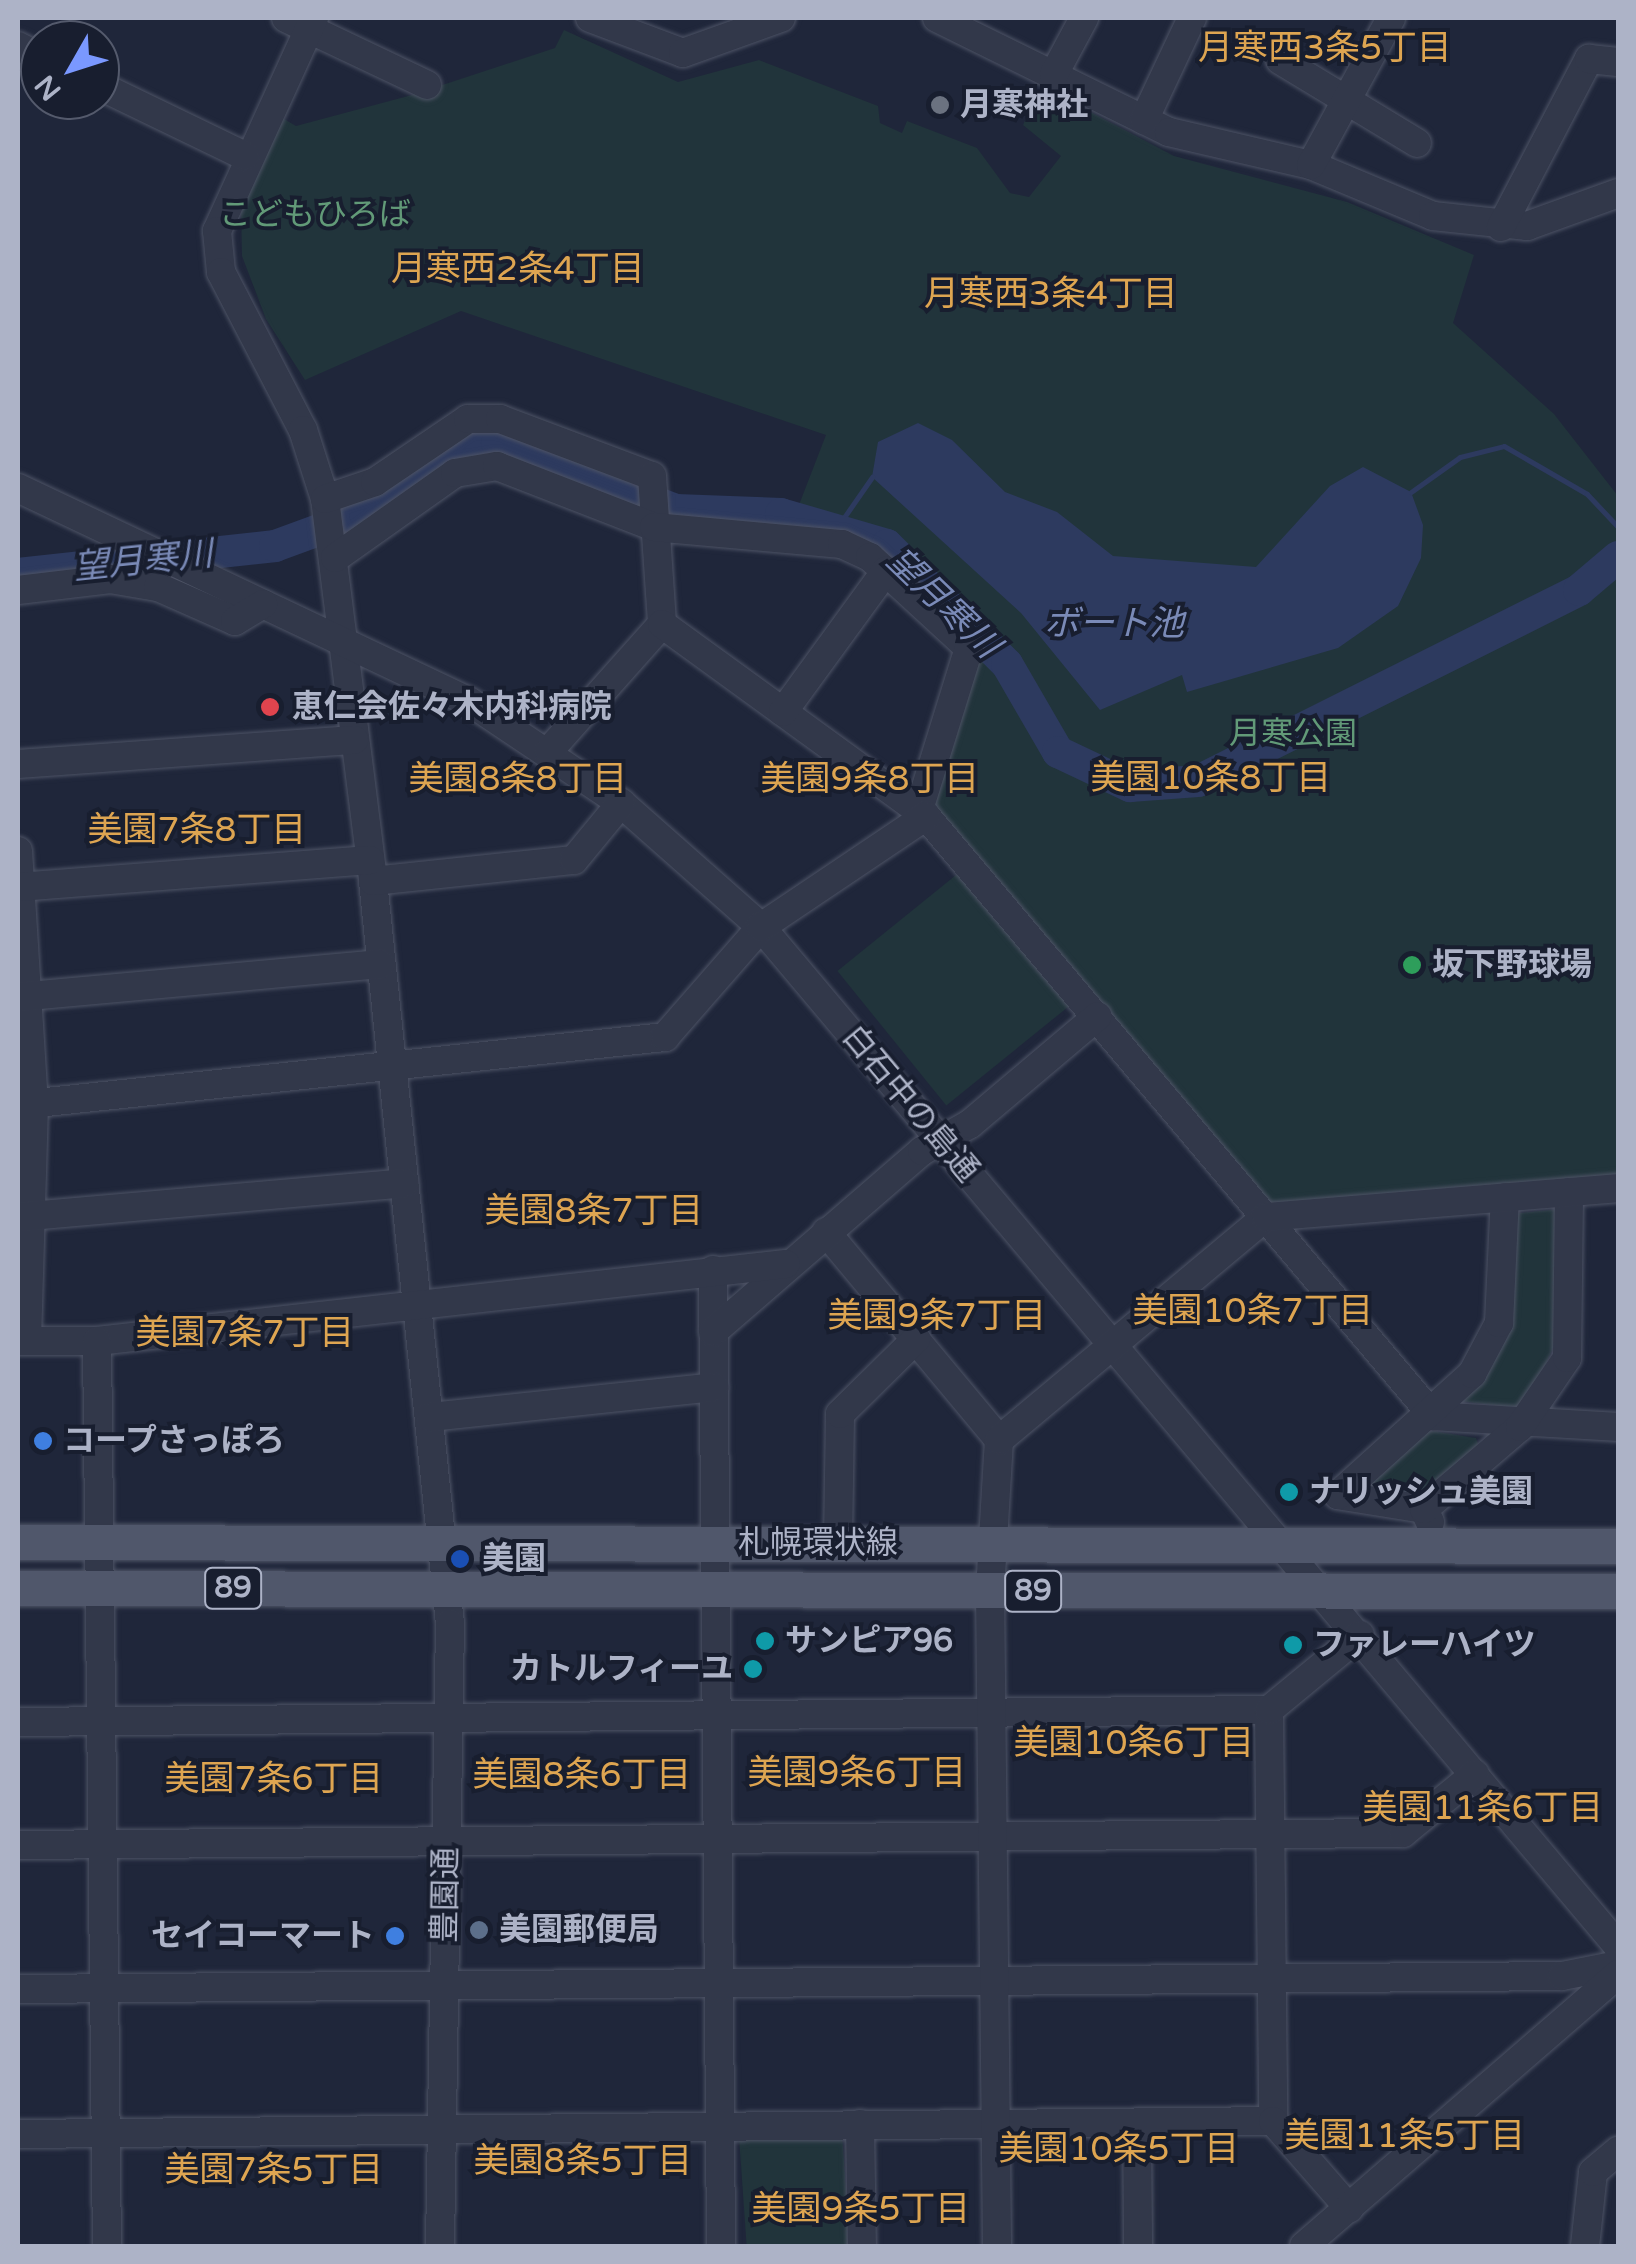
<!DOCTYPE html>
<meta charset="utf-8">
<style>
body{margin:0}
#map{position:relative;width:1636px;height:2264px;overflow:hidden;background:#1f263a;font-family:"Varela Round","Noto Sans JP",sans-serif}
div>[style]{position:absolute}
.green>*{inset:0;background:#21343b;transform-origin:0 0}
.water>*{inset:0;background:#2d3a5f}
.stream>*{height:5px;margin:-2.5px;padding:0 2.5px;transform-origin:2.5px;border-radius:2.5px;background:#2d3a5f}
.river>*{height:32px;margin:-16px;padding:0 16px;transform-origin:16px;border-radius:16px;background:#2d3a5f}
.roads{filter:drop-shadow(0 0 2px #4d5365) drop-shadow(0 0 2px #4d5365)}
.minor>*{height:28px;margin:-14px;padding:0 14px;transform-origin:14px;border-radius:14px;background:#32384a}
.major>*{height:35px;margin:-17.5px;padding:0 17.5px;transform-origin:17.5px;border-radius:17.5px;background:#50576b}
.dots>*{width:28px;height:28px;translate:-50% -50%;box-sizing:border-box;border:5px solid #181e2f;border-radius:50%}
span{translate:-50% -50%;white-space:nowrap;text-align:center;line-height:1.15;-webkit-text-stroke:8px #181e2f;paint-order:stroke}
.shield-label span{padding:2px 8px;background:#181e2f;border:2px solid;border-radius:8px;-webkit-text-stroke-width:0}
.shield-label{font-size:30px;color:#adb3c7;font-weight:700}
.poi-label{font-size:32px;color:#adb3c7;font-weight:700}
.left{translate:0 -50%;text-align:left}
.right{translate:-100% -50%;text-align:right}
.park-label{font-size:32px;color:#629a78}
.street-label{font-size:32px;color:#adb3c7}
.neighbourhood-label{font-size:35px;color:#dea551}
.water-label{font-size:35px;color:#7a8ab7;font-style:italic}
.frame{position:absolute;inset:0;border:20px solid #adb3c7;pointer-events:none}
.north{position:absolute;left:20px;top:20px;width:100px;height:100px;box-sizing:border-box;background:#181e2f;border:2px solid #545a6c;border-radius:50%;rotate:231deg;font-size:28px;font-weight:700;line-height:40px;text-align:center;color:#adb3c7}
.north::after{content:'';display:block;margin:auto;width:35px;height:45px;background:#7a98ff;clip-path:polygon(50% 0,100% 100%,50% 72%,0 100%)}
</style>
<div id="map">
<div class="green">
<div style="clip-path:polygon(564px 30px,678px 82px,759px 60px,878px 106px,880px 123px,902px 133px,907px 121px,977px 148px,1010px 193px,1029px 197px,1061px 156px,1023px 125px,1034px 99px,1062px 97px,1174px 156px,1347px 202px,1474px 255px,1453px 323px,1554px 414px,1618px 496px,1618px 1178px,1268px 1206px,945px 831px,932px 801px,977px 654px,890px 564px,790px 528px,826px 435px,461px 311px,305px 380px,266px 319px,242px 256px,241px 206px,277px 115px,296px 126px,412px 95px,555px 48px)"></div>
<div style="left:961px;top:871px;width:173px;height:159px;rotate:51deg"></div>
<div style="clip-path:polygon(1560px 1209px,1557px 1339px,1539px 1379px,1517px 1408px,1460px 1401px,1493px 1358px,1510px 1214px)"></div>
<div style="clip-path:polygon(1426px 1430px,1476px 1438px,1480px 1451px,1428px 1493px,1368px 1486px)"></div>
<div style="left:842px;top:2133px;width:113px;height:103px;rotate:86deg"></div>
</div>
<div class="water">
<div style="clip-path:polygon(918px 423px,952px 440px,1005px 492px,1057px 512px,1113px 556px,1256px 567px,1330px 486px,1363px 467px,1411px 492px,1423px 525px,1421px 558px,1398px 606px,1338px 648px,1187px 692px,1182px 675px,1100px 710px,1021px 613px,872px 477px,878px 442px)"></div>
</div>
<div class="stream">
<div style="left:1411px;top:492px;width:60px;rotate:-35.5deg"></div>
<div style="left:1460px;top:457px;width:45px;rotate:-14deg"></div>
<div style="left:1504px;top:446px;width:96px;rotate:30deg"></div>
<div style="left:1587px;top:494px;width:45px;rotate:46.8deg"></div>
<div style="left:838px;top:526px;width:60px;rotate:-55.2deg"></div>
</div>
<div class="river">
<div style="left:18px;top:574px;width:259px;rotate:-6.2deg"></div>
<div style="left:275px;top:546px;width:96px;rotate:-20.1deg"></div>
<div style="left:365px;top:513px;width:98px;rotate:-37.1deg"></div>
<div style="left:443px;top:454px;width:55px;rotate:-11.5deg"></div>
<div style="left:497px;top:443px;width:191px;rotate:20.5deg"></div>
<div style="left:676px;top:510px;width:105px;rotate:2.2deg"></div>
<div style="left:781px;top:514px;width:110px;rotate:16.3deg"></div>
<div style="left:887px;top:545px;width:169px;rotate:44.8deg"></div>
<div style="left:1007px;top:664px;width:102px;rotate:59.9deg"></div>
<div style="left:1058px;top:752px;width:80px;rotate:25.3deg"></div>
<div style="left:1130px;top:786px;width:68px;rotate:-4.2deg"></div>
<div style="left:1198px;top:781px;width:426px;rotate:-26.6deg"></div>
<div style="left:1579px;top:590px;width:51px;rotate:-40.2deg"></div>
</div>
<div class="roads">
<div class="minor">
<div style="left:286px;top:18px;width:156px;rotate:25.4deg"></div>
<div style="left:314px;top:18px;width:234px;rotate:114.5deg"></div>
<div style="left:217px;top:231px;width:41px;rotate:84.4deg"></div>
<div style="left:221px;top:272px;width:178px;rotate:62.6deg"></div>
<div style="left:303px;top:430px;width:72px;rotate:72.3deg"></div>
<div style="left:325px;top:499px;width:385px;rotate:82.8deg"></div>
<div style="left:373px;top:881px;width:746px;rotate:84.08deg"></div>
<div style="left:450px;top:1623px;width:623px;rotate:90.92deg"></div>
<div style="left:590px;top:18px;width:99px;rotate:20.6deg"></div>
<div style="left:683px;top:53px;width:104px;rotate:-19.7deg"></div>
<div style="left:937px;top:18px;width:258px;rotate:26.2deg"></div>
<div style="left:1169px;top:132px;width:146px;rotate:13.1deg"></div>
<div style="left:1311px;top:165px;width:132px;rotate:22.7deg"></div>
<div style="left:1433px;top:216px;width:95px;rotate:6.1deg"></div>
<div style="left:1527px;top:226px;width:97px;rotate:-19.9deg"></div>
<div style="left:18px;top:46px;width:25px;rotate:27deg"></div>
<div style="left:1280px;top:60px;width:160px;rotate:31.2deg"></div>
<div style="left:1054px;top:74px;width:64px;rotate:-61.8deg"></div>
<div style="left:100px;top:86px;width:161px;rotate:25.8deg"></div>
<div style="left:1144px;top:120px;width:113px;rotate:-64.8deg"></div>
<div style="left:1311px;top:165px;width:167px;rotate:-61.4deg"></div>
<div style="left:1501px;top:227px;width:190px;rotate:-62.4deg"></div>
<div style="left:1589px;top:59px;width:29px;rotate:6deg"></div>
<div style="left:18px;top:488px;width:500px;rotate:25.34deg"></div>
<div style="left:470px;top:702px;width:182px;rotate:33.8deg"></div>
<div style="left:621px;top:803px;width:187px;rotate:41.5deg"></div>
<div style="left:761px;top:927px;width:1331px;rotate:49.94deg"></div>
<div style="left:325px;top:499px;width:53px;rotate:-18.8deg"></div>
<div style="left:375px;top:482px;width:112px;rotate:-34.1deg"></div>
<div style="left:468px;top:419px;width:32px"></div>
<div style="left:500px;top:419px;width:162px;rotate:20.6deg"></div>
<div style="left:652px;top:476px;width:148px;rotate:86.1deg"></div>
<div style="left:662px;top:624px;width:170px;rotate:131.7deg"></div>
<div style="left:335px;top:558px;width:147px;rotate:-35.3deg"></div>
<div style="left:455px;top:473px;width:43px;rotate:-9.5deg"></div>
<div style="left:497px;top:466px;width:168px;rotate:21.2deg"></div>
<div style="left:654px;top:527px;width:189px;rotate:5.2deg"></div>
<div style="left:842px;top:544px;width:31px;rotate:25deg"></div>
<div style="left:870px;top:557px;width:134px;rotate:42.6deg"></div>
<div style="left:969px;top:648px;width:170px;rotate:107.2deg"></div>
<div style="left:18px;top:590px;width:93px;rotate:-6.8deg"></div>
<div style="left:110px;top:579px;width:49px;rotate:9.5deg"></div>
<div style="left:158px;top:587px;width:84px;rotate:23.8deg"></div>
<div style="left:235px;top:621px;width:33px;rotate:-31deg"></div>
<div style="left:662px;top:624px;width:326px;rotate:36deg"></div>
<div style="left:926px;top:816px;width:786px;rotate:49.8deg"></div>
<div style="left:1433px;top:1416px;width:185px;rotate:3.4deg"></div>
<div style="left:783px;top:712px;width:175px;rotate:-53.9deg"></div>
<div style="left:18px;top:764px;width:337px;rotate:-4.1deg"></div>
<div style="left:18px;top:851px;width:254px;rotate:86.4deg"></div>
<div style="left:34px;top:1104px;width:236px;rotate:91.7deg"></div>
<div style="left:373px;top:881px;width:202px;rotate:-6deg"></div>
<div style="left:574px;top:860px;width:74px;rotate:-50.5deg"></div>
<div style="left:18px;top:887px;width:353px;rotate:-4.4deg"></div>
<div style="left:18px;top:997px;width:364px;rotate:-5.2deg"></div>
<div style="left:18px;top:1105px;width:651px;rotate:-6deg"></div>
<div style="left:665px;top:1037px;width:146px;rotate:-48.9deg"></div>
<div style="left:761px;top:927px;width:199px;rotate:-33.9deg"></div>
<div style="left:18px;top:1217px;width:388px;rotate:-5deg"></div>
<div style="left:826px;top:1232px;width:271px;rotate:50.2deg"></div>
<div style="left:713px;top:1270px;width:976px;rotate:89.53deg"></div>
<div style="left:713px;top:1332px;width:276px;rotate:-40.9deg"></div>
<div style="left:922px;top:1151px;width:55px;rotate:-29.4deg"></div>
<div style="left:970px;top:1124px;width:167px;rotate:-40.2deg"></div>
<div style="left:18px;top:1341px;width:79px"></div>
<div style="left:97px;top:1341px;width:693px;rotate:-6.38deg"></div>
<div style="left:97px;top:1341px;width:905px;rotate:89.37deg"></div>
<div style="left:430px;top:1417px;width:286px;rotate:-6deg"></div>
<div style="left:1424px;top:1509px;width:87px;rotate:-170.8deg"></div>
<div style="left:1338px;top:1495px;width:181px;rotate:-42.1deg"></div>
<div style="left:1472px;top:1374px;width:58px;rotate:-62.1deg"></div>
<div style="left:1499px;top:1323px;width:126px;rotate:-87.3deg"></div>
<div style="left:1430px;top:1522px;width:14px;rotate:-115deg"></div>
<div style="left:1424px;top:1509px;width:126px;rotate:-40.5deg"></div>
<div style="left:1520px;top:1427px;width:83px;rotate:-55.7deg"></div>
<div style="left:1567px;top:1358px;width:166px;rotate:-89.3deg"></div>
<div style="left:838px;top:1542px;width:128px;rotate:-89.1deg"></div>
<div style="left:840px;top:1414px;width:107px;rotate:-44.6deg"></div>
<div style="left:1269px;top:1710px;width:411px;rotate:89.4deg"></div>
<div style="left:18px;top:1722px;width:1251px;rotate:-0.55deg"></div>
<div style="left:1269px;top:1710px;width:118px;rotate:-39.5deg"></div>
<div style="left:18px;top:1845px;width:1385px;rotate:-0.5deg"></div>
<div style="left:1403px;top:1833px;width:93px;rotate:-39.3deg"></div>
<div style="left:18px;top:1989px;width:1544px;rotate:-0.48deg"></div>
<div style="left:1562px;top:1976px;width:57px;rotate:-11.1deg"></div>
<div style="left:860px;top:2124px;width:122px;rotate:89.1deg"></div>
<div style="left:1137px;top:2124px;width:122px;rotate:89.5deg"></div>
<div style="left:18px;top:2134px;width:1255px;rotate:-0.59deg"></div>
<div style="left:1273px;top:2121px;width:116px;rotate:48.9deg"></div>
<div style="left:997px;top:2246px;width:655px;rotate:-90.61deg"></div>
<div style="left:990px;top:1591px;width:151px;rotate:-86.6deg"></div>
<div style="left:999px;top:1440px;width:348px;rotate:-39.9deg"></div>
<div style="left:1266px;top:1217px;width:353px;rotate:-4.7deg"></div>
<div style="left:1304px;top:2246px;width:415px;rotate:-40.9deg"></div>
<div style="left:1585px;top:2246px;width:74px;rotate:-83.8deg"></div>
<div style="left:1593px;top:2172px;width:33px;rotate:-40deg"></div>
</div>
<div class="major">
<div style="left:18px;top:1542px;width:1600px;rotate:0.14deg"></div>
<div style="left:18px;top:1588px;width:1600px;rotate:0.11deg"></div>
</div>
</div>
<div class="dots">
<div style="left:940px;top:105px;background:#6b7280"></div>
<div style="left:270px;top:707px;background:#e0444e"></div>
<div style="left:1412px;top:965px;background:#2e9e5b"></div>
<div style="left:43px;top:1441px;background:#3f7fe0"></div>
<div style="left:1289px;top:1492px;background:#0f9aa8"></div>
<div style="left:460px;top:1559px;background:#1a4fb4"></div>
<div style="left:765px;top:1641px;background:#0f9aa8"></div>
<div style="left:1293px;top:1645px;background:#0f9aa8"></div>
<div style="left:753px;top:1669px;background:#0f9aa8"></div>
<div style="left:479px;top:1930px;background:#5c6f8a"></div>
<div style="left:395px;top:1936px;background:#3f7fe0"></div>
</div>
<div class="shield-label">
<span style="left:233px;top:1588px">89</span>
<span style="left:1033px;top:1591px">89</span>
</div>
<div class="poi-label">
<span class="left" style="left:960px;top:105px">月寒神社</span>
<span class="left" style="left:292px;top:707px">恵仁会佐々木内科病院</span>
<span class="left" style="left:1432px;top:965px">坂下野球場</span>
<span class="left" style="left:63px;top:1441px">コープさっぽろ</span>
<span class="left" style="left:1309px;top:1492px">ナリッシュ美園</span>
<span class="left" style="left:482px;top:1559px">美園</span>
<span class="left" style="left:785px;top:1641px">サンピア96</span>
<span class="left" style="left:1313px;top:1645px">ファレーハイツ</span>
<span class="right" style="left:733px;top:1669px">カトルフィーユ</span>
<span class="left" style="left:499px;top:1930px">美園郵便局</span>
<span class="right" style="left:375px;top:1936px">セイコーマート</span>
</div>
<div class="park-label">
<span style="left:315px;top:215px">こどもひろば</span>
<span style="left:1293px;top:734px">月寒公園</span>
</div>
<div class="street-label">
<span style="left:910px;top:1104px;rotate:50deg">白石中の島通</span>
<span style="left:818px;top:1543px">札幌環状線</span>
<span style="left:446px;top:1895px;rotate:-89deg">豊園通</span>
</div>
<div class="neighbourhood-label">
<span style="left:1325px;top:48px">月寒西3条5丁目</span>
<span style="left:518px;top:269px">月寒西2条4丁目</span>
<span style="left:1051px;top:294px">月寒西3条4丁目</span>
<span style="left:1211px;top:778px">美園10条8丁目</span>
<span style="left:518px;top:779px">美園8条8丁目</span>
<span style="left:870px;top:779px">美園9条8丁目</span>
<span style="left:197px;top:830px">美園7条8丁目</span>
<span style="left:594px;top:1211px">美園8条7丁目</span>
<span style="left:1253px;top:1311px">美園10条7丁目</span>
<span style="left:937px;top:1316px">美園9条7丁目</span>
<span style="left:245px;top:1333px">美園7条7丁目</span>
<span style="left:1134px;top:1743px">美園10条6丁目</span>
<span style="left:857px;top:1773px">美園9条6丁目</span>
<span style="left:582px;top:1775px">美園8条6丁目</span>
<span style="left:274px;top:1779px">美園7条6丁目</span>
<span style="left:1483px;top:1808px">美園11条6丁目</span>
<span style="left:1405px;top:2136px">美園11条5丁目</span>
<span style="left:1119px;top:2149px">美園10条5丁目</span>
<span style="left:583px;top:2161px">美園8条5丁目</span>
<span style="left:274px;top:2170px">美園7条5丁目</span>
<span style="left:861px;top:2209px">美園9条5丁目</span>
</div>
<div class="water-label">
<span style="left:143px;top:561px;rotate:-6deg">望月寒川</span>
<span style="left:943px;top:603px;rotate:44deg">望月寒川</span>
<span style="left:1114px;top:624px">ボート池</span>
</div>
<div class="frame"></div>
<div class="north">N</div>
</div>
